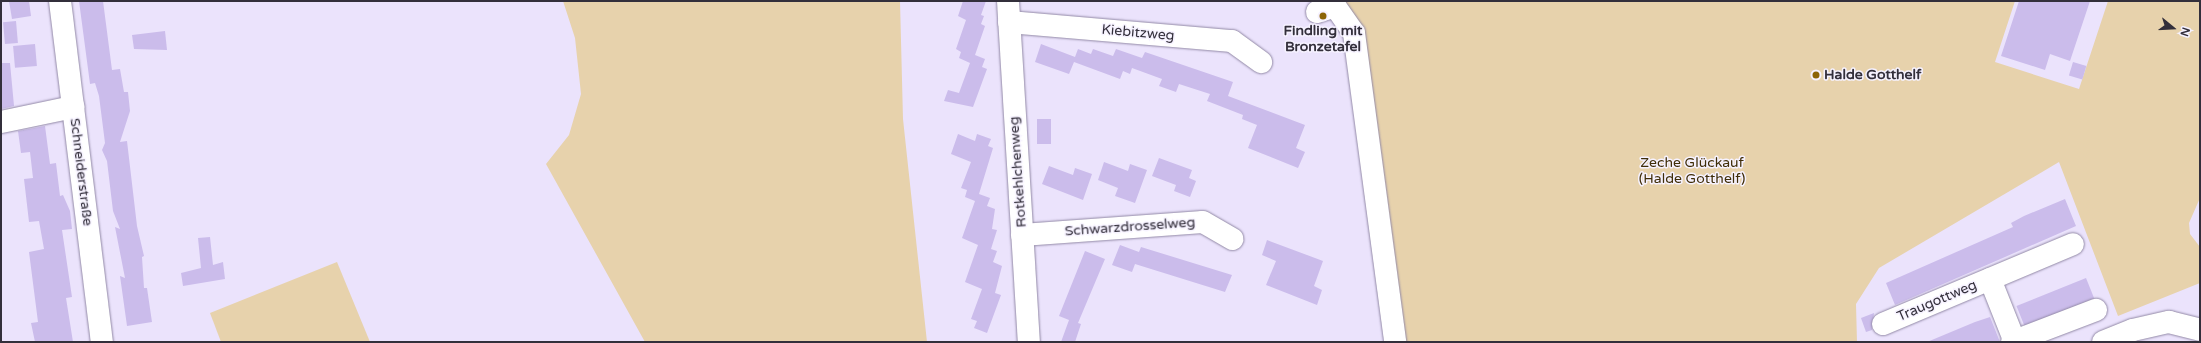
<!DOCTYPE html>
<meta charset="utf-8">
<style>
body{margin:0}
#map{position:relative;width:2201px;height:343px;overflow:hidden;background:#ebe3fc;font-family:"Varela Round",sans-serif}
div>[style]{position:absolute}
.green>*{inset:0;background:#e7d2ac}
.building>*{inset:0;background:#cbbceb;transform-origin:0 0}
.roads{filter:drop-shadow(0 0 1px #9289a6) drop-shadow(0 0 1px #9289a6)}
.minor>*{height:22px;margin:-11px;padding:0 11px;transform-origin:11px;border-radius:11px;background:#fff}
.dots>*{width:11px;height:11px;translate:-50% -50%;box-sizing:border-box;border:2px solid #f6f2ff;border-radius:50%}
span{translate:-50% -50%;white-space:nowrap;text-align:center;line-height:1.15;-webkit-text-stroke:3px #f6f2ff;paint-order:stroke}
.poi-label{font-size:14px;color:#332f3b;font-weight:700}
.left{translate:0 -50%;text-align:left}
.street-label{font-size:14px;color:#332f3b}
.park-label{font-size:14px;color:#3f2d07}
.frame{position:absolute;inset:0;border:2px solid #332f3b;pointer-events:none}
.north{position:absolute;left:2153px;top:8px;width:40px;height:40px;-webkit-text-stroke:3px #f6f2ff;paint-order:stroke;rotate:108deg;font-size:11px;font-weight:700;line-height:16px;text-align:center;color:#332f3b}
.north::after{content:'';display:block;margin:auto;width:14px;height:18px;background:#332f3b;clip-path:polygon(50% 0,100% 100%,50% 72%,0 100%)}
</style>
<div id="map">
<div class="green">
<div style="clip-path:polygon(563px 1px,900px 1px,903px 119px,927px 342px,645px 342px,546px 164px,569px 135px,581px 94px,575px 38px)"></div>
<div style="clip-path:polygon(1336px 1px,2015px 1px,1995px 62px,2079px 89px,2108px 1px,2200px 1px,2200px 198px,2189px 223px,2190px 234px,2200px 247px,2200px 283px,2118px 316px,2059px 162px,1879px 268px,1856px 304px,1857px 342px,1401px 342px,1372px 127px)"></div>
<div style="clip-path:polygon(337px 262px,370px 342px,221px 342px,210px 313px)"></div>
</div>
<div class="building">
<div style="clip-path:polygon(9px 1px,29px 1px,31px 16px,12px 19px)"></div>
<div style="clip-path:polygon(79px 1px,103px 1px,112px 70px,120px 69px,124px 92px,128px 92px,130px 111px,120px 142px,127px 141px,137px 226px,144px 256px,142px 257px,144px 288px,147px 288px,152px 322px,127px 326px,120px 276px,125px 278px,115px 227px,120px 229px,113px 211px,107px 161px,102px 150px,105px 143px,99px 96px,95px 83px,90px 84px)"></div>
<div style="clip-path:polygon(963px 1px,986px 1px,981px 15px,984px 16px,981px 24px,985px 26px,975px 55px,985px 59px,982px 67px,987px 69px,973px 107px,944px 101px,948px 90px,959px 93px,970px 63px,959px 58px,961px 52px,956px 49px,966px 20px,958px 16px)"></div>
<div style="clip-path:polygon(2019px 1px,2090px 1px,2070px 61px,2050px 54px,2045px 70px,2001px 56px)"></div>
<div style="left:16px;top:21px;width:22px;height:13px;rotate:85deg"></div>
<div style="clip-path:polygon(165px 31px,167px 50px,134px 49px,132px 35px)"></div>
<div style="left:35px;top:44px;width:22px;height:22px;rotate:85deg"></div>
<div style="clip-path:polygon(1041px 44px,1075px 57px,1078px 49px,1091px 54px,1093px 49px,1113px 56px,1116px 49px,1142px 58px,1145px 52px,1233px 82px,1228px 96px,1305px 125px,1296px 148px,1305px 152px,1298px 168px,1248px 148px,1257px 125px,1242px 119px,1243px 115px,1207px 101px,1210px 94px,1179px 84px,1176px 92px,1159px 86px,1162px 79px,1132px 68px,1130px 74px,1123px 71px,1120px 79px,1074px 62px,1069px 74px,1035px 62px)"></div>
<div style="left:2073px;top:62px;width:14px;height:14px;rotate:17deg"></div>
<div style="clip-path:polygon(1px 63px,10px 63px,14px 106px,1px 109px)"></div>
<div style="left:1037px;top:119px;width:14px;height:25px"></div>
<div style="clip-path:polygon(45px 126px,50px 164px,56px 163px,60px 196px,63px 195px,70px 211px,72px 229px,62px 230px,72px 297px,66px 298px,73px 342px,35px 342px,31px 323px,38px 322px,29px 252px,44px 249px,39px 221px,29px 222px,24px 179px,33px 178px,30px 152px,21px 153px,18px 131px)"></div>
<div style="clip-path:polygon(958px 134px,975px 141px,977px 134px,991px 139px,988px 146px,993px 148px,979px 194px,990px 198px,987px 206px,995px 209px,992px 229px,997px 230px,991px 249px,997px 251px,993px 262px,1002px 266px,995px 293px,1001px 295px,987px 333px,974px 328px,977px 321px,971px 319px,982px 289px,965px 282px,978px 245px,962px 238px,975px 201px,965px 197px,967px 190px,961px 188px,971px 162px,951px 154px)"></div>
<div style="clip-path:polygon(1159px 158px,1192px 170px,1189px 178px,1196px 181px,1190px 197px,1174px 191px,1176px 185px,1152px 176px)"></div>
<div style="clip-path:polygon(1104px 162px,1128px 171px,1130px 164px,1147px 170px,1135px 203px,1115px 196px,1118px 188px,1098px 180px)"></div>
<div style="clip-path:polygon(1049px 166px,1073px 175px,1075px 168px,1092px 174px,1083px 200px,1042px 184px)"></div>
<div style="clip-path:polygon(2065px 199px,2076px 226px,1895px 305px,1886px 283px,2013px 227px,2011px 223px,2024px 216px)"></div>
<div style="clip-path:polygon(210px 237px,213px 265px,223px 262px,225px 279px,183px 286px,181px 273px,201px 268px,198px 238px)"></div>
<div style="clip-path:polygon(1267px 240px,1323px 261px,1314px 286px,1322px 290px,1317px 305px,1266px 285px,1276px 261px,1262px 255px)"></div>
<div style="clip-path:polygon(1120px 245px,1139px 252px,1141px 247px,1232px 275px,1225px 292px,1135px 264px,1132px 272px,1112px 265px)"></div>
<div style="clip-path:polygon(1085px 251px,1105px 259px,1078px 323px,1081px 324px,1075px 342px,1061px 342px,1069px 320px,1059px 316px)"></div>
<div style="left:2086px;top:278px;width:22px;height:75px;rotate:68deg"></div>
<div style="clip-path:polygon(1874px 313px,1872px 330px,1866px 332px,1861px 318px)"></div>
<div style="clip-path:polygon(1990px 317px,2000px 342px,1927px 342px,1975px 322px)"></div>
</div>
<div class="roads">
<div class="minor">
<div style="left:60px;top:1px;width:344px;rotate:83deg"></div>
<div style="left:1008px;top:1px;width:342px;rotate:86.5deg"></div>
<div style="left:1317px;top:12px;width:19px;rotate:-18deg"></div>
<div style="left:1335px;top:6px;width:33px;rotate:55deg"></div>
<div style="left:1354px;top:33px;width:312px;rotate:82.4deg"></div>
<div style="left:1009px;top:22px;width:224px;rotate:4.9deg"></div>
<div style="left:1232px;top:41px;width:36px;rotate:36deg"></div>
<div style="left:1px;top:122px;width:74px;rotate:-11.8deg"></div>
<div style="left:1022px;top:235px;width:181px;rotate:-4.1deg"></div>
<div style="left:1203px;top:222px;width:34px;rotate:30deg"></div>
<div style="left:1990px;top:279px;width:68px;rotate:68.4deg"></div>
<div style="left:1883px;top:324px;width:206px;rotate:-22.8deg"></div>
<div style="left:2012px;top:342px;width:90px;rotate:-20.9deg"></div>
<div style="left:2103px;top:342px;width:32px;rotate:-22deg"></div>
<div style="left:2133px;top:330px;width:37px;rotate:-13deg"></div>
<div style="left:2169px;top:322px;width:32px;rotate:14deg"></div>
</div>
</div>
<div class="dots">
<div style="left:1323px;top:16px;background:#8c6406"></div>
<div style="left:1816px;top:75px;background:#8c6406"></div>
</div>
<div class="poi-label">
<span style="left:1323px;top:39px">Findling mit<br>Bronzetafel</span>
<span class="left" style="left:1824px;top:75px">Halde Gotthelf</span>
</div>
<div class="street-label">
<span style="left:1138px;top:33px;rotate:5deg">Kiebitzweg</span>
<span style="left:81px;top:172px;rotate:83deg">Schneiderstraße</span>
<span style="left:1018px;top:172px;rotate:-94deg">Rotkehlchenweg</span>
<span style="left:1130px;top:227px;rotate:-4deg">Schwarzdrosselweg</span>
<span style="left:1937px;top:301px;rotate:-23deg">Traugottweg</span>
</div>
<div class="park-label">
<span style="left:1692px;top:171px">Zeche Glückauf<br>(Halde Gotthelf)</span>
</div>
<div class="frame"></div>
<div class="north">N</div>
</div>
